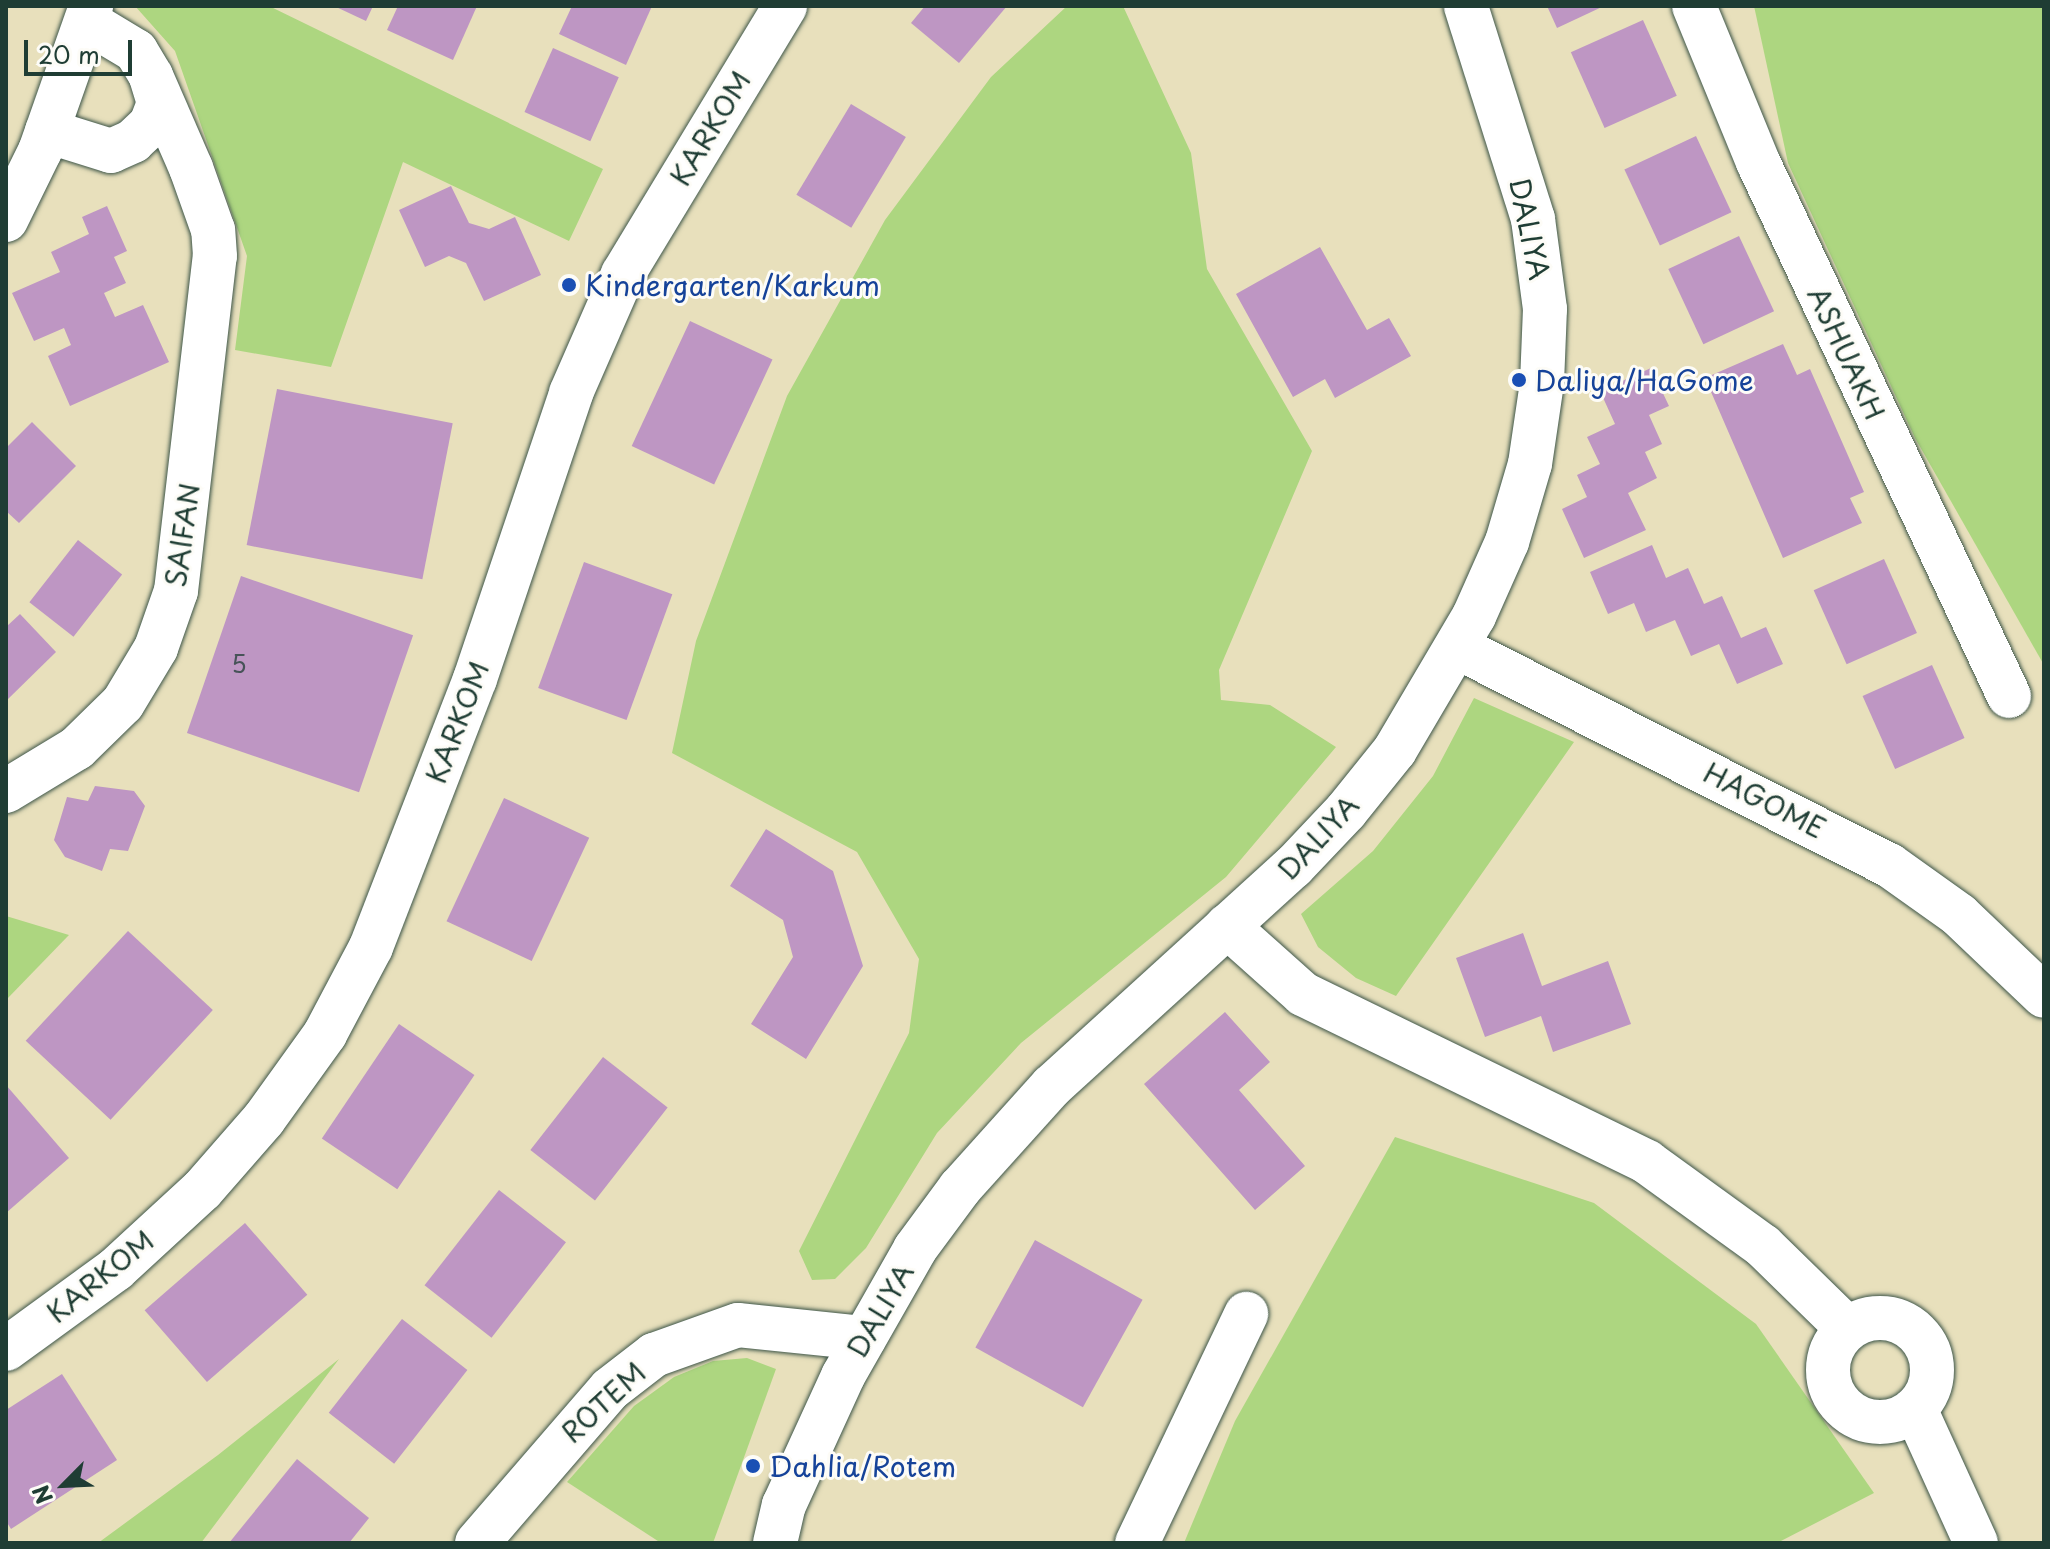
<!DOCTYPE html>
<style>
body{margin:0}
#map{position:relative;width:2050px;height:1549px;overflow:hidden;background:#e8e0bc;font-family:"Playpen Sans",sans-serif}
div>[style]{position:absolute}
.green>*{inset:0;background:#add680}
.building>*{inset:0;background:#be96c3;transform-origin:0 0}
.roads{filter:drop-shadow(0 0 2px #3d5548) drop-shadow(0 0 2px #3d5548)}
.minor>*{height:44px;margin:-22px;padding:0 22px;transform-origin:22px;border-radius:22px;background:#fff}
.minor>.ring{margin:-22px;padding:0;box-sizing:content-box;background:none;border:44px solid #fff;border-radius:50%}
.dots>*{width:22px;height:22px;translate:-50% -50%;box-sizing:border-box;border:4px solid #fdfcf7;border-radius:50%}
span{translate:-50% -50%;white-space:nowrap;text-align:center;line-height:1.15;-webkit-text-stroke:6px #fdfcf7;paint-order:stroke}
.number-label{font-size:24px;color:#475358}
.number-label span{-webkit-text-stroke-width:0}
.street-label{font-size:28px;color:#1f3d34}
.transit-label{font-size:28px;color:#164399}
.left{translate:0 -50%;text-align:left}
.frame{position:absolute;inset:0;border:8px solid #1f3d34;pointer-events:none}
.north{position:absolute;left:24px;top:1445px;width:80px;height:80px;-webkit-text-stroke:6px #fdfcf7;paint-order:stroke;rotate:246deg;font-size:22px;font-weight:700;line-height:32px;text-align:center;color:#1f3d34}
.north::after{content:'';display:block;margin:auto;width:28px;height:36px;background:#1f3d34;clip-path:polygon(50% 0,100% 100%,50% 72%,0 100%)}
.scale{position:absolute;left:24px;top:40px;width:108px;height:36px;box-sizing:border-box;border:4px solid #1f3d34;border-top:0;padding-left:10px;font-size:24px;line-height:28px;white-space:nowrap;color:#1f3d34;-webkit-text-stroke:6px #fdfcf7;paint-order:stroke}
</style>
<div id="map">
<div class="green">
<div style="clip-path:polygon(135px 6px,269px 6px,603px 169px,569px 241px,403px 162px,331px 367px,235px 350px,247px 256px,175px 51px)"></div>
<div style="clip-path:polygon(1067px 6px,1123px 6px,1191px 153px,1207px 269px,1312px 451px,1219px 670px,1221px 700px,1270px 705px,1336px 747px,1226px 877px,1021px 1043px,937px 1133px,866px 1248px,835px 1279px,812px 1280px,799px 1251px,909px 1033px,919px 959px,857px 852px,672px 753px,696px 641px,787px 396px,885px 220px,991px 77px)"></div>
<div style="clip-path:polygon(1754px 6px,2044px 6px,2044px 665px,1915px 438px,1788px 163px)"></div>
<div style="clip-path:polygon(1474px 698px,1574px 742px,1396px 996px,1356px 978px,1318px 947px,1301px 914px,1373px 851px,1433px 776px)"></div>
<div style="clip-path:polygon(6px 916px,69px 935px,6px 1000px)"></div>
<div style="clip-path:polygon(1395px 1137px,1594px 1203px,1756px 1324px,1874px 1493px,1777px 1543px,1184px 1543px,1235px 1421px)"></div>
<div style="clip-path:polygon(747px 1358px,776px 1369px,713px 1543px,661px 1543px,567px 1482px,634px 1406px,674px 1377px,713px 1361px)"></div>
<div style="clip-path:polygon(339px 1359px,201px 1543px,98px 1543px,218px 1455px)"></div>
</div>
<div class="building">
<div style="clip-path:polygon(334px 6px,373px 6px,366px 21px)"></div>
<div style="clip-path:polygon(398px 6px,477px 6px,453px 60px,387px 30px)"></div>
<div style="clip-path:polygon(572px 6px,652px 6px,626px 65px,559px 34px)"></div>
<div style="clip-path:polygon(925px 6px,1007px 6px,959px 63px,911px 23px)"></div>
<div style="clip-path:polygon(1547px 6px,1604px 6px,1557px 28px)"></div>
<div style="left:1643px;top:20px;width:83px;height:79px;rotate:66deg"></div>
<div style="left:553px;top:48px;width:72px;height:70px;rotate:24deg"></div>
<div style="left:851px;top:104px;width:64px;height:106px;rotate:31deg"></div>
<div style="left:1696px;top:136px;width:84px;height:79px;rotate:65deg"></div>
<div style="clip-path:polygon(451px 186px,469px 223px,489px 229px,515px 217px,541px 275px,484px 301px,466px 263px,449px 256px,425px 267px,399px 210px)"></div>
<div style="clip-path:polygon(107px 206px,127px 251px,114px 257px,126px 283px,104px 293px,115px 317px,143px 305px,169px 362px,70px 406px,48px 356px,71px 345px,64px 328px,34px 341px,12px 293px,60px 272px,51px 252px,89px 234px,82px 217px)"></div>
<div style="left:1739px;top:236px;width:83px;height:78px;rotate:65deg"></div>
<div style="clip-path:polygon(1320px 247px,1367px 330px,1389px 318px,1411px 356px,1335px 398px,1325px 379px,1293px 397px,1236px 294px)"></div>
<div style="left:690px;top:321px;width:91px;height:138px;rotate:25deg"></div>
<div style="clip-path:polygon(1783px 344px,1797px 375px,1810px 369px,1864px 492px,1850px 498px,1862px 523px,1783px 558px,1705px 378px)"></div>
<div style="clip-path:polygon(1651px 368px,1669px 406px,1649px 415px,1662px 444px,1645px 452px,1657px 478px,1628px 493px,1646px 530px,1584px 558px,1562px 509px,1587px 497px,1577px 475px,1600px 464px,1587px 437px,1615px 424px,1600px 391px)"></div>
<div style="left:277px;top:389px;width:179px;height:159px;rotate:11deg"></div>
<div style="clip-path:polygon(32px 422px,76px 466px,19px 523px,6px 511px,6px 448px)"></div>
<div style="left:78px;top:540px;width:56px;height:79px;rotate:38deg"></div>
<div style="clip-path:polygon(1652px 545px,1666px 578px,1688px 568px,1704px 604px,1722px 596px,1741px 638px,1766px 627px,1783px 664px,1737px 684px,1719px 644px,1691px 656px,1675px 620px,1646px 632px,1634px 603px,1608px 614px,1590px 572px)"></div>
<div style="left:1884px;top:559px;width:81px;height:77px;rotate:66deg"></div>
<div style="left:584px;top:562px;width:94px;height:134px;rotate:20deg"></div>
<div style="left:241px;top:576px;width:182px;height:166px;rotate:19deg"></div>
<div style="clip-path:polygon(20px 614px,56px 652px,6px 701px,6px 627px)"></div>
<div style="left:1932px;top:665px;width:80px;height:76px;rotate:66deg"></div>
<div style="clip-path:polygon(95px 786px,134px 791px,145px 806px,128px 851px,110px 849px,102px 871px,65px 857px,54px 840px,67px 797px,88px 801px)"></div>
<div style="left:504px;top:798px;width:94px;height:136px;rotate:25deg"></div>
<div style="clip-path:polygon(766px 829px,833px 871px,863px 966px,806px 1059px,751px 1024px,793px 957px,783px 920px,730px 886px)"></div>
<div style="left:128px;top:931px;width:116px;height:150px;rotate:43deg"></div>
<div style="clip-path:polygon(1523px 933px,1542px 986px,1608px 961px,1631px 1024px,1553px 1052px,1541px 1016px,1485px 1037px,1456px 958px)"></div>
<div style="clip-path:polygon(1225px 1012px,1270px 1062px,1239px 1090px,1305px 1166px,1255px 1210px,1144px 1084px)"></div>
<div style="left:399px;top:1024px;width:91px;height:138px;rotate:34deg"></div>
<div style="left:603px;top:1057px;width:82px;height:118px;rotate:38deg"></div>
<div style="clip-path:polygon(6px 1085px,69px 1158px,6px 1213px)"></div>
<div style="left:499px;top:1190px;width:85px;height:121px;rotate:38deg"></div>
<div style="left:245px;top:1223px;width:95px;height:133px;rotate:49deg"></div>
<div style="left:1035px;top:1240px;width:123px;height:123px;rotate:29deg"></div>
<div style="left:402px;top:1319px;width:83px;height:119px;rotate:38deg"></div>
<div style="clip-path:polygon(62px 1374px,117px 1460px,11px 1529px,6px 1521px,6px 1410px)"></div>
<div style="clip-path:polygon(297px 1459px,369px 1518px,349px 1543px,229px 1543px)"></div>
</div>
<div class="roads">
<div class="minor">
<div style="left:1694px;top:6px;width:169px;rotate:67.7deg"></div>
<div style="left:1758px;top:162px;width:590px;rotate:64.82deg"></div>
<div style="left:47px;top:131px;width:67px;rotate:17.4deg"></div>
<div style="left:111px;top:151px;width:24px;rotate:-24deg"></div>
<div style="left:133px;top:141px;width:25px;rotate:-43deg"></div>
<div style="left:151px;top:124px;width:22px;rotate:-69deg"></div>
<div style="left:159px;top:103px;width:28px;rotate:-107deg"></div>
<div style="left:151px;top:76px;width:29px;rotate:-121deg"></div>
<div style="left:136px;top:51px;width:58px;rotate:-149deg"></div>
<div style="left:6px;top:220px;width:77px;rotate:-63.8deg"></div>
<div style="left:40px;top:151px;width:154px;rotate:-70.6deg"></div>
<div style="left:1457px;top:647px;width:484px;rotate:26.8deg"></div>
<div style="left:1889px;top:865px;width:86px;rotate:35.5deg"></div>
<div style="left:1959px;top:915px;width:117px;rotate:43.6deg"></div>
<div style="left:6px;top:791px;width:83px;rotate:-31.2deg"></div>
<div style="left:77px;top:748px;width:64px;rotate:-44.4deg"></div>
<div style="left:123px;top:703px;width:64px;rotate:-59deg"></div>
<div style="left:156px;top:648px;width:60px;rotate:-70.7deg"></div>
<div style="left:176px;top:591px;width:337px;rotate:-83.4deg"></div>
<div style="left:215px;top:256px;width:26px;rotate:-94deg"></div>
<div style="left:213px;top:230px;width:66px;rotate:-109.5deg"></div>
<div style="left:191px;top:168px;width:100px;rotate:-113.5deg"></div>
<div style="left:1227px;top:926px;width:102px;rotate:41.8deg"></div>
<div style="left:1303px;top:994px;width:383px;rotate:26deg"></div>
<div style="left:1647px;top:1162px;width:143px;rotate:35.9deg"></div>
<div style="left:1763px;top:1246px;width:117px;rotate:44.3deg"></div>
<div class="ring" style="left:1828px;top:1318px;width:60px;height:60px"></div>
<div style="left:6px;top:1349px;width:136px;rotate:-36deg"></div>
<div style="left:116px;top:1269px;width:117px;rotate:-42.6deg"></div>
<div style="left:202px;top:1190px;width:94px;rotate:-48.9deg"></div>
<div style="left:264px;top:1119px;width:105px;rotate:-54.3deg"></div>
<div style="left:325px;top:1034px;width:98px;rotate:-62.1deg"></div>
<div style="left:371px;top:947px;width:287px;rotate:-68.8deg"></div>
<div style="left:475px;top:679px;width:302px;rotate:-71.4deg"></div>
<div style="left:571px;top:393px;width:130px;rotate:-66.4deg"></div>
<div style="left:623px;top:274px;width:313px;rotate:-58.8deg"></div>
<div style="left:1915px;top:1409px;width:147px;rotate:65.5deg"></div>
<div style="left:477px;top:1543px;width:203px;rotate:-49.2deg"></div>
<div style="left:610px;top:1389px;width:56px;rotate:-37.7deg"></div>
<div style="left:654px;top:1355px;width:89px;rotate:-19.7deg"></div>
<div style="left:738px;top:1325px;width:127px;rotate:5.9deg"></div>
<div style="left:775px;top:1543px;width:39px;rotate:-77deg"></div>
<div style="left:784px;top:1505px;width:142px;rotate:-65.4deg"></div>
<div style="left:843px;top:1376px;width:146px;rotate:-60.4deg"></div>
<div style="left:915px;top:1249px;width:76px;rotate:-53.6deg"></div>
<div style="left:960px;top:1188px;width:137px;rotate:-48deg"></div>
<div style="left:1052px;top:1086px;width:326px;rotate:-42.3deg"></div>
<div style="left:1293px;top:867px;width:77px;rotate:-46.6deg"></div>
<div style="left:1346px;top:811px;width:78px;rotate:-51.2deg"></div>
<div style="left:1395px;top:750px;width:156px;rotate:-59.5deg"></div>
<div style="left:1474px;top:616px;width:81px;rotate:-66deg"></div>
<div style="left:1507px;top:542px;width:81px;rotate:-73.6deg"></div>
<div style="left:1530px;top:464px;width:82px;rotate:-81.6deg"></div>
<div style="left:1542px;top:383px;width:74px;rotate:-87.7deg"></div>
<div style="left:1545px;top:309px;width:91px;rotate:-97.6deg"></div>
<div style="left:1533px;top:219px;width:223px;rotate:-107.5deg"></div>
<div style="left:1137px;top:1543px;width:254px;rotate:-64.5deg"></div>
</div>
</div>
<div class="dots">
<div style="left:569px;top:285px;background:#1a4fb4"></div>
<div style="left:1519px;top:380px;background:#1a4fb4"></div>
<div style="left:753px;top:1466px;background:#1a4fb4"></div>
</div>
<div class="number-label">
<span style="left:239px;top:664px">5</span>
</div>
<div class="street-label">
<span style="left:710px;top:128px;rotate:-59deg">KARKOM</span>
<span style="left:1530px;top:229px;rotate:78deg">DALIYA</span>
<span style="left:1847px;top:353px;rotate:65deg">ASHUAKH</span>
<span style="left:182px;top:535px;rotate:-82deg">SAIFAN</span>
<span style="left:457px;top:722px;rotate:-69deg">KARKOM</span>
<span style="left:1765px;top:800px;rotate:27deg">HAGOME</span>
<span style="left:1318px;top:837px;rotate:-47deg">DALIYA</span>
<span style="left:100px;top:1276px;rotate:-39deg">KARKOM</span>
<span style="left:880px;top:1310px;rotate:-60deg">DALIYA</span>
<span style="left:603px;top:1402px;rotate:-43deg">ROTEM</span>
</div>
<div class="transit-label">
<span class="left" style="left:585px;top:285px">Kindergarten/Karkum</span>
<span class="left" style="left:1535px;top:380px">Daliya/HaGome</span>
<span class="left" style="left:769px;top:1466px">Dahlia/Rotem</span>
</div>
<div class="frame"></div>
<div class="north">N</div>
<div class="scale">20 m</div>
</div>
